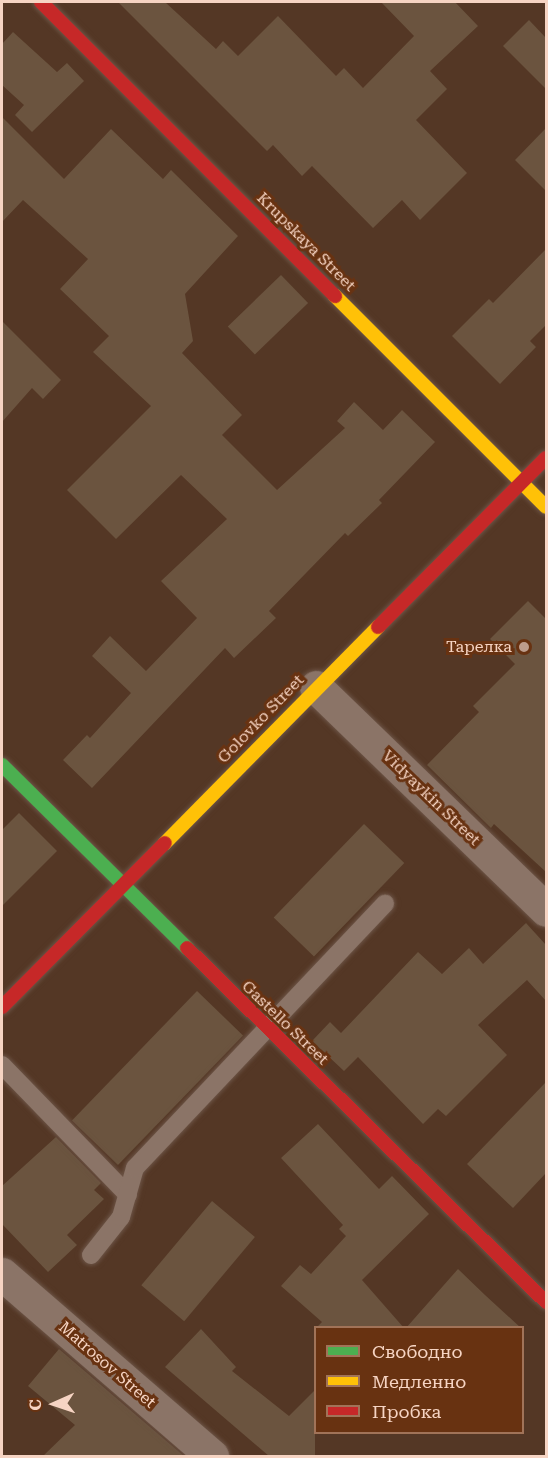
<!DOCTYPE html>
<meta charset="utf-8">
<style>
body{margin:0}
#map{position:relative;width:548px;height:1458px;overflow:hidden;background:#543725;font-family:"Roboto Serif",serif}
div>[style]{position:absolute}
.building>*{inset:0;background:#6b543f;transform-origin:0 0}
.roads{filter:drop-shadow(0 0 2px #6c5446) drop-shadow(0 0 2px #6c5446)}
.lane>*{height:18px;margin:-9px;padding:0 9px;transform-origin:9px;border-radius:9px;background:#8b7467}
.street>*{height:33px;margin:-16.5px;padding:0 16.5px;transform-origin:16.5px;border-radius:16.5px;background:#8b7467}
.fast>*{height:14px;margin:-7px;padding:0 7px;transform-origin:7px;border-radius:7px;background:#4caf50}
.slow>*{height:14px;margin:-7px;padding:0 7px;transform-origin:7px;border-radius:7px;background:#ffc107}
.jam>*{height:14px;margin:-7px;padding:0 7px;transform-origin:7px;border-radius:7px;background:#c62828}
.dots>*{width:16px;height:16px;translate:-50% -50%;box-sizing:border-box;border:3px solid #683211;border-radius:50%}
span{translate:-50% -50%;white-space:nowrap;text-align:center;line-height:1.15;-webkit-text-stroke:6px #683211;paint-order:stroke}
.street-label{font-size:16px;color:#f6d4c3}
.poi-label{font-size:16px;color:#f6d4c3}
.right{translate:-100% -50%;text-align:right}
.frame{position:absolute;inset:0;border:3px solid #f6d4c3;pointer-events:none}
.legend{position:absolute;left:314px;top:1326px;width:210px;height:108px;box-sizing:border-box;background:#683211;border:2px solid #a17358;margin:0;padding:8px 10px;list-style:none;font-size:18px;color:#f6d4c3}
.legend li{display:flex;align-items:center;gap:12px;height:30px}
.legend b{width:30px;border:2px solid #a17358}
.north{position:absolute;left:24px;top:1374px;width:60px;height:60px;-webkit-text-stroke:4px #683211;paint-order:stroke;rotate:267deg;font-size:16px;font-weight:700;line-height:24px;text-align:center;color:#f6d4c3}
.north::after{content:'';display:block;margin:auto;width:21px;height:27px;background:#f6d4c3;clip-path:polygon(50% 0,100% 100%,50% 72%,0 100%)}
</style>
<div id="map">
<div class="building">
<div style="clip-path:polygon(118px 2px,165px 2px,216px 49px,223px 41px,238px 56px,278px 16px,336px 76px,344px 68px,363px 88px,414px 36px,381px 2px,455px 2px,478px 26px,430px 71px,447px 89px,416px 120px,467px 173px,420px 220px,402px 200px,373px 228px,312px 166px,302px 176px,273px 145px,267px 151px)"></div>
<div style="clip-path:polygon(529px 20px,546px 38px,546px 89px,503px 46px)"></div>
<div style="clip-path:polygon(13px 32px,57px 72px,67px 63px,84px 81px,32px 132px,15px 115px,24px 105px,2px 85px,2px 44px)"></div>
<div style="clip-path:polygon(2px 117px,64px 179px,111px 129px,163px 179px,171px 170px,238px 236px,185px 294px,193px 341px,182px 353px,242px 415px,222px 435px,277px 490px,345px 428px,337px 421px,354px 402px,383px 430px,402px 410px,435px 442px,379px 500px,382px 503px,348px 536px,345px 533px,269px 611px,276px 618px,234px 658px,225px 648px,92px 788px,63px 760px,87px 735px,90px 738px,131px 693px,92px 656px,110px 636px,146px 671px,197px 618px,161px 581px,227px 519px,181px 475px,116px 539px,67px 490px,151px 406px,93px 352px,109px 336px,60px 289px,88px 259px,23px 200px,2px 222px)"></div>
<div style="clip-path:polygon(546px 128px,546px 191px,515px 160px)"></div>
<div style="clip-path:polygon(546px 249px,546px 325px,530px 341px,536px 347px,500px 384px,452px 336px,489px 299px,493px 303px)"></div>
<div style="left:281px;top:275px;width:39px;height:74px;rotate:46deg"></div>
<div style="clip-path:polygon(2px 321px,61px 380px,43px 399px,32px 388px,2px 422px)"></div>
<div style="clip-path:polygon(528px 601px,546px 619px,546px 872px,494px 824px,491px 828px,427px 765px,479px 712px,473px 706px,515px 664px,490px 639px)"></div>
<div style="clip-path:polygon(19px 813px,57px 851px,2px 906px,2px 830px)"></div>
<div style="left:364px;top:824px;width:56px;height:130px;rotate:44deg"></div>
<div style="clip-path:polygon(526px 923px,546px 945px,546px 1001px,527px 980px,478px 1025px,507px 1055px,446px 1116px,438px 1109px,423px 1124px,358px 1057px,344px 1071px,312px 1041px,330px 1022px,341px 1033px,418px 952px,442px 974px,469px 948px,483px 964px)"></div>
<div style="left:197px;top:991px;width:64px;height:180px;rotate:44deg"></div>
<div style="clip-path:polygon(546px 1082px,546px 1173px,513px 1208px,467px 1164px)"></div>
<div style="clip-path:polygon(318px 1124px,379px 1189px,392px 1176px,429px 1214px,362px 1280px,404px 1328px,316px 1328px,322px 1322px,281px 1286px,300px 1265px,311px 1274px,346px 1236px,339px 1229px,343px 1225px,281px 1158px)"></div>
<div style="clip-path:polygon(56px 1137px,101px 1183px,94px 1190px,104px 1199px,67px 1235px,77px 1245px,48px 1272px,2px 1224px,2px 1186px)"></div>
<div style="left:212px;top:1201px;width:56px;height:110px;rotate:40deg"></div>
<div style="clip-path:polygon(458px 1269px,485px 1295px,521px 1328px,406px 1328px)"></div>
<div style="clip-path:polygon(201px 1329px,236px 1367px,232px 1371px,289px 1416px,315px 1390px,315px 1456px,269px 1456px,165px 1367px)"></div>
<div style="clip-path:polygon(59px 1349px,184px 1456px,43px 1456px,75px 1425px,28px 1386px)"></div>
</div>
<div class="roads">
<div class="lane">
<div style="left:2px;top:1065px;width:181px;rotate:45.9deg"></div>
<div style="left:91px;top:1255px;width:48px;rotate:-51.7deg"></div>
<div style="left:121px;top:1217px;width:51px;rotate:-74.1deg"></div>
<div style="left:135px;top:1168px;width:364px;rotate:-46.6deg"></div>
</div>
<div class="street">
<div style="left:316px;top:687px;width:320px;rotate:44.1deg"></div>
<div style="left:2px;top:1274px;width:278px;rotate:40.9deg"></div>
</div>
<div class="fast">
<div style="left:2px;top:765px;width:260px;rotate:44.7deg"></div>
</div>
<div class="slow">
<div style="left:335px;top:296px;width:298px;rotate:45deg"></div>
<div style="left:165px;top:843px;width:303px;rotate:-45.4deg"></div>
</div>
<div class="jam">
<div style="left:41px;top:2px;width:416px;rotate:45deg"></div>
<div style="left:378px;top:627px;width:238px;rotate:-45.2deg"></div>
<div style="left:187px;top:948px;width:504px;rotate:44.6deg"></div>
<div style="left:2px;top:1007px;width:231px;rotate:-45.2deg"></div>
</div>
</div>
<div class="dots">
<div style="left:524px;top:647px;background:#bd9d8c"></div>
</div>
<div class="street-label">
<span style="left:306px;top:242px;rotate:45deg">Krupskaya Street</span>
<span style="left:261px;top:719px;rotate:-46deg">Golovko Street</span>
<span style="left:431px;top:798px;rotate:44deg">Vidyaykin Street</span>
<span style="left:285px;top:1023px;rotate:44deg">Gastello Street</span>
<span style="left:107px;top:1365px;rotate:41deg">Matrosov Street</span>
</div>
<div class="poi-label">
<span class="right" style="left:512px;top:647px">Тарелка</span>
</div>
<div class="frame"></div>
<ul class="legend">
<li><b style="height:8px;background:#4caf50"></b>Свободно</li>
<li><b style="height:8px;background:#ffc107"></b>Медленно</li>
<li><b style="height:8px;background:#c62828"></b>Пробка</li>
</ul>
<div class="north">С</div>
</div>
